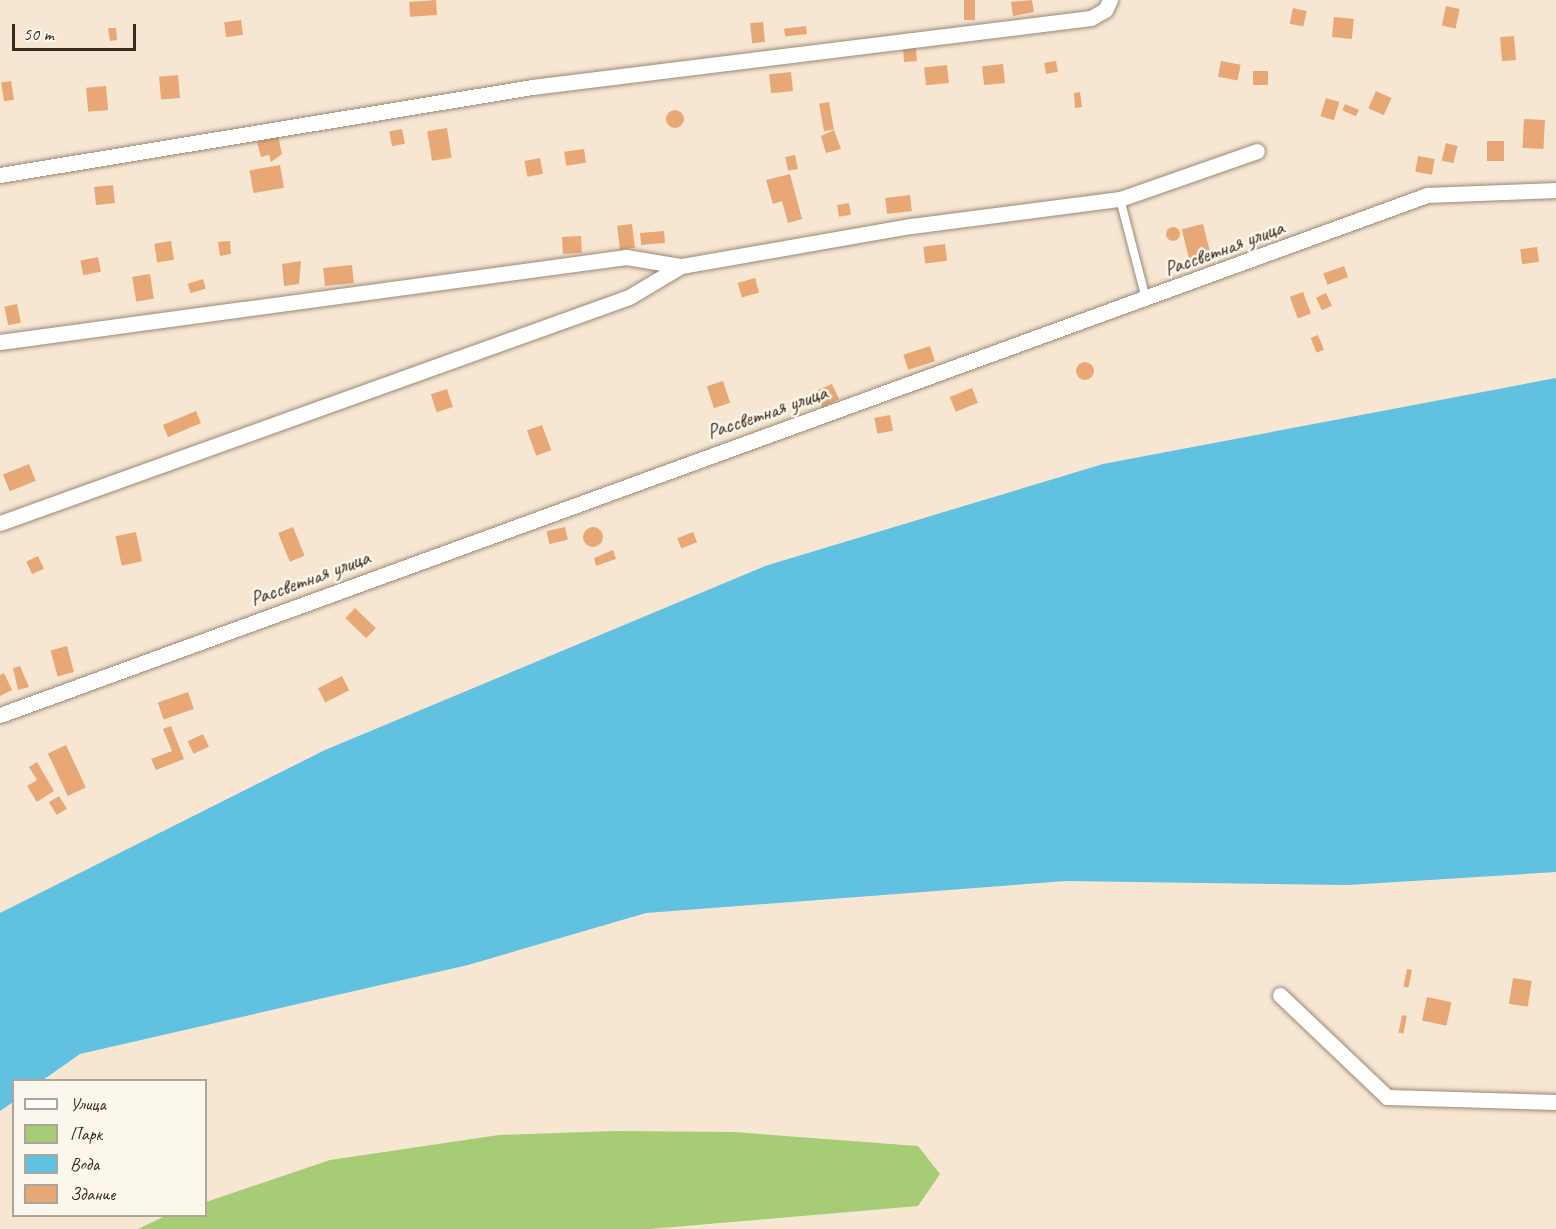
<!DOCTYPE html>
<meta charset="utf-8">
<style>
body{margin:0}
#map{position:relative;width:1556px;height:1229px;overflow:hidden;background:#f7e7d2;font-family:Caveat,sans-serif}
div>[style]{position:absolute}
.green>*{inset:0;background:#a6cc76}
.water>*{inset:0;background:#61c1e0}
.building>*{inset:0;background:#e7a875;transform-origin:0 0}
.round{border-radius:50%}
.roads{filter:drop-shadow(0 0 2px #998878) drop-shadow(0 0 2px #998878)}
.service>*{height:8px;margin:-4px;padding:0 4px;transform-origin:4px;border-radius:4px;background:#fff}
.minor>*{height:15px;margin:-7.5px;padding:0 7.5px;transform-origin:7.5px;border-radius:7.5px;background:#fff}
span{translate:-50% -50%;white-space:nowrap;text-align:center;line-height:1.15;-webkit-text-stroke:5px #fbf7ec;paint-order:stroke}
.street-label{font-size:21px;color:#3b2a1e}
.legend{position:absolute;left:12px;top:1079px;width:195px;height:138px;box-sizing:border-box;background:#fbf7ec;border:2px solid #aea59a;margin:0;padding:8px 10px;list-style:none;font-size:18px;color:#3b2a1e}
.legend li{display:flex;align-items:center;gap:12px;height:30px}
.legend b{width:30px;border:2px solid #aea59a}
.scale{position:absolute;left:12px;top:24px;width:124px;height:27px;box-sizing:border-box;border:3px solid #3b2a1e;border-top:0;padding-left:8px;font-size:18px;line-height:21px;white-space:nowrap;color:#3b2a1e;-webkit-text-stroke:4px #fbf7ec;paint-order:stroke}
</style>
<div id="map">
<div class="green">
<div style="clip-path:polygon(614px 1131px,733px 1132px,918px 1146px,940px 1174px,918px 1206px,650px 1229px,138px 1229px,165px 1216px,206px 1216px,206px 1202px,330px 1160px,499px 1135px)"></div>
</div>
<div class="water">
<div style="clip-path:polygon(1556px 378px,1556px 872px,1348px 885px,1066px 881px,646px 913px,468px 965px,80px 1054px,43px 1080px,14px 1080px,13px 1102px,0 1111px,0 913px,325px 750px,765px 566px,1103px 464px)"></div>
</div>
<div class="building">
<div style="left:436px;top:0;width:15px;height:27px;rotate:86deg"></div>
<div style="left:964px;top:0;width:11px;height:20px"></div>
<div style="clip-path:polygon(1032px 0,1034px 12px,1013px 16px,1011px 2px)"></div>
<div style="left:1446px;top:6px;width:14px;height:20px;rotate:12deg"></div>
<div style="left:1293px;top:8px;width:14px;height:16px;rotate:12deg"></div>
<div style="left:1334px;top:17px;width:20px;height:20px;rotate:6deg"></div>
<div style="left:241px;top:20px;width:15px;height:17px;rotate:82deg"></div>
<div style="left:763px;top:22px;width:20px;height:13px;rotate:84deg"></div>
<div style="left:806px;top:26px;width:8px;height:22px;rotate:83deg"></div>
<div style="clip-path:polygon(108px 28px,116px 28px,117px 40px,110px 41px)"></div>
<div style="left:1514px;top:36px;width:24px;height:14px;rotate:85deg"></div>
<div style="left:916px;top:48px;width:13px;height:13px;rotate:86deg"></div>
<div style="left:1056px;top:61px;width:11px;height:12px;rotate:80deg"></div>
<div style="left:1221px;top:61px;width:20px;height:16px;rotate:11deg"></div>
<div style="left:1003px;top:64px;width:19px;height:21px;rotate:84deg"></div>
<div style="left:947px;top:65px;width:18px;height:23px;rotate:84deg"></div>
<div style="left:1253px;top:71px;width:15px;height:14px"></div>
<div style="left:791px;top:72px;width:19px;height:22px;rotate:84deg"></div>
<div style="left:178px;top:75px;width:23px;height:19px;rotate:85deg"></div>
<div style="left:11px;top:81px;width:19px;height:10px;rotate:81deg"></div>
<div style="left:106px;top:86px;width:24px;height:20px;rotate:85deg"></div>
<div style="left:1376px;top:91px;width:17px;height:19px;rotate:24deg"></div>
<div style="clip-path:polygon(1080px 92px,1082px 107px,1075px 108px,1074px 93px)"></div>
<div style="left:1326px;top:98px;width:14px;height:19px;rotate:17deg"></div>
<div style="left:829px;top:102px;width:28px;height:10px;rotate:80deg"></div>
<div style="left:1345px;top:104px;width:15px;height:7px;rotate:23deg"></div>
<div class="round" style="left:666px;top:110px;width:18px;height:18px"></div>
<div style="left:1524px;top:119px;width:21px;height:29px;rotate:3deg"></div>
<div style="left:447px;top:128px;width:30px;height:20px;rotate:81deg"></div>
<div style="left:402px;top:129px;width:15px;height:13px;rotate:79deg"></div>
<div style="clip-path:polygon(834px 130px,841px 149px,826px 153px,821px 136px)"></div>
<div style="clip-path:polygon(278px 136px,282px 154px,271px 162px,269px 155px,261px 157px,257px 142px)"></div>
<div style="left:1487px;top:141px;width:17px;height:20px"></div>
<div style="left:1446px;top:143px;width:12px;height:18px;rotate:14deg"></div>
<div style="left:584px;top:149px;width:14px;height:20px;rotate:82deg"></div>
<div style="left:795px;top:155px;width:14px;height:10px;rotate:78deg"></div>
<div style="left:1418px;top:156px;width:17px;height:16px;rotate:10deg"></div>
<div style="left:540px;top:158px;width:16px;height:16px;rotate:79deg"></div>
<div style="left:280px;top:165px;width:23px;height:31px;rotate:80deg"></div>
<div style="clip-path:polygon(790px 174px,802px 219px,788px 223px,782px 201px,773px 204px,766px 180px)"></div>
<div style="left:113px;top:185px;width:18px;height:19px;rotate:84deg"></div>
<div style="left:910px;top:195px;width:16px;height:25px;rotate:83deg"></div>
<div style="left:849px;top:203px;width:12px;height:12px;rotate:81deg"></div>
<div style="left:632px;top:224px;width:24px;height:15px;rotate:83deg"></div>
<div style="left:1203px;top:224px;width:32px;height:22px;rotate:76deg"></div>
<div class="round" style="left:1166px;top:227px;width:14px;height:14px"></div>
<div style="left:664px;top:231px;width:12px;height:24px;rotate:85deg"></div>
<div style="left:581px;top:236px;width:17px;height:19px;rotate:87deg"></div>
<div style="left:171px;top:241px;width:19px;height:17px;rotate:81deg"></div>
<div style="clip-path:polygon(230px 241px,231px 254px,220px 256px,218px 242px)"></div>
<div style="left:945px;top:244px;width:17px;height:22px;rotate:83deg"></div>
<div style="left:1537px;top:247px;width:15px;height:17px;rotate:82deg"></div>
<div style="left:98px;top:257px;width:15px;height:18px;rotate:79deg"></div>
<div style="clip-path:polygon(301px 261px,299px 284px,284px 286px,282px 264px)"></div>
<div style="left:352px;top:265px;width:18px;height:29px;rotate:84deg"></div>
<div style="left:1344px;top:266px;width:12px;height:22px;rotate:70deg"></div>
<div style="left:150px;top:274px;width:25px;height:18px;rotate:81deg"></div>
<div style="left:755px;top:278px;width:15px;height:18px;rotate:74deg"></div>
<div style="left:203px;top:279px;width:10px;height:16px;rotate:73deg"></div>
<div style="left:1303px;top:292px;width:23px;height:14px;rotate:70deg"></div>
<div style="left:1326px;top:293px;width:14px;height:11px;rotate:65deg"></div>
<div style="left:17px;top:304px;width:19px;height:13px;rotate:78deg"></div>
<div style="left:1318px;top:335px;width:16px;height:8px;rotate:68deg"></div>
<div style="left:930px;top:346px;width:16px;height:28px;rotate:72deg"></div>
<div class="round" style="left:1076px;top:362px;width:18px;height:18px"></div>
<div style="left:723px;top:381px;width:23px;height:17px;rotate:72deg"></div>
<div style="clip-path:polygon(832px 384px,839px 399px,822px 408px,816px 391px)"></div>
<div style="left:972px;top:388px;width:16px;height:24px;rotate:68deg"></div>
<div style="left:447px;top:389px;width:19px;height:17px;rotate:72deg"></div>
<div style="left:196px;top:411px;width:13px;height:36px;rotate:67deg"></div>
<div style="left:890px;top:415px;width:16px;height:16px;rotate:79deg"></div>
<div style="left:542px;top:425px;width:27px;height:16px;rotate:70deg"></div>
<div style="left:29px;top:464px;width:18px;height:28px;rotate:68deg"></div>
<div class="round" style="left:583px;top:527px;width:20px;height:20px"></div>
<div style="left:293px;top:527px;width:31px;height:16px;rotate:68deg"></div>
<div style="left:565px;top:527px;width:13px;height:19px;rotate:77deg"></div>
<div style="left:136px;top:532px;width:30px;height:21px;rotate:78deg"></div>
<div style="left:693px;top:532px;width:11px;height:17px;rotate:68deg"></div>
<div style="clip-path:polygon(613px 550px,616px 559px,596px 566px,594px 558px)"></div>
<div style="left:38px;top:556px;width:14px;height:13px;rotate:65deg"></div>
<div style="left:355px;top:608px;width:29px;height:14px;rotate:44deg"></div>
<div style="left:67px;top:646px;width:27px;height:17px;rotate:75deg"></div>
<div style="clip-path:polygon(20px 666px,29px 687px,18px 690px,13px 668px)"></div>
<div style="clip-path:polygon(4px 673px,12px 690px,0 696px,0 675px)"></div>
<div style="left:342px;top:676px;width:16px;height:27px;rotate:63deg"></div>
<div style="left:188px;top:692px;width:18px;height:32px;rotate:71deg"></div>
<div style="clip-path:polygon(171px 726px,184px 759px,156px 770px,151px 759px,172px 751px,163px 729px)"></div>
<div style="left:203px;top:734px;width:14px;height:17px;rotate:65deg"></div>
<div style="left:66px;top:745px;width:47px;height:20px;rotate:65deg"></div>
<div style="clip-path:polygon(37px 762px,54px 791px,37px 802px,27px 786px,37px 780px,29px 767px)"></div>
<div style="left:59px;top:796px;width:15px;height:12px;rotate:58deg"></div>
<div style="left:1407px;top:969px;width:5px;height:18px;rotate:11deg"></div>
<div style="left:1513px;top:978px;width:19px;height:26px;rotate:9deg"></div>
<div style="left:1427px;top:997px;width:25px;height:24px;rotate:12deg"></div>
<div style="left:1402px;top:1015px;width:5px;height:18px;rotate:11deg"></div>
</div>
<div class="roads">
<div class="service">
<div style="left:1120px;top:199px;width:103px;rotate:75.4deg"></div>
</div>
<div class="minor">
<div style="left:0;top:175px;width:539px;rotate:-9.39deg"></div>
<div style="left:532px;top:87px;width:563px;rotate:-7.04deg"></div>
<div style="left:1091px;top:18px;width:16px;rotate:-30deg"></div>
<div style="left:1105px;top:10px;width:11px;rotate:-63deg"></div>
<div style="left:0;top:342px;width:632px;rotate:-7.73deg"></div>
<div style="left:626px;top:257px;width:56px;rotate:9.3deg"></div>
<div style="left:0;top:523px;width:668px;rotate:-19.76deg"></div>
<div style="left:629px;top:297px;width:61px;rotate:-30.8deg"></div>
<div style="left:681px;top:266px;width:233px;rotate:-9.9deg"></div>
<div style="left:911px;top:226px;width:211px;rotate:-7.4deg"></div>
<div style="left:1120px;top:199px;width:145px;rotate:-19.3deg"></div>
<div style="left:0;top:715px;width:1519px;rotate:-20.02deg"></div>
<div style="left:1427px;top:195px;width:129px;rotate:-2.2deg"></div>
<div style="left:1280px;top:995px;width:148px;rotate:43.6deg"></div>
<div style="left:1387px;top:1097px;width:169px;rotate:1.7deg"></div>
</div>
</div>
<div class="street-label">
<span style="left:1224px;top:248px;rotate:-20deg">Рассветная улица</span>
<span style="left:767px;top:412px;rotate:-19deg">Рассветная улица</span>
<span style="left:310px;top:578px;rotate:-20deg">Рассветная улица</span>
</div>
<ul class="legend">
<li><b style="height:8px;background:#fff"></b>Улица</li>
<li><b style="height:16px;background:#a6cc76"></b>Парк</li>
<li><b style="height:16px;background:#61c1e0"></b>Вода</li>
<li><b style="height:16px;background:#e7a875"></b>Здание</li>
</ul>
<div class="scale">50 m</div>
</div>
